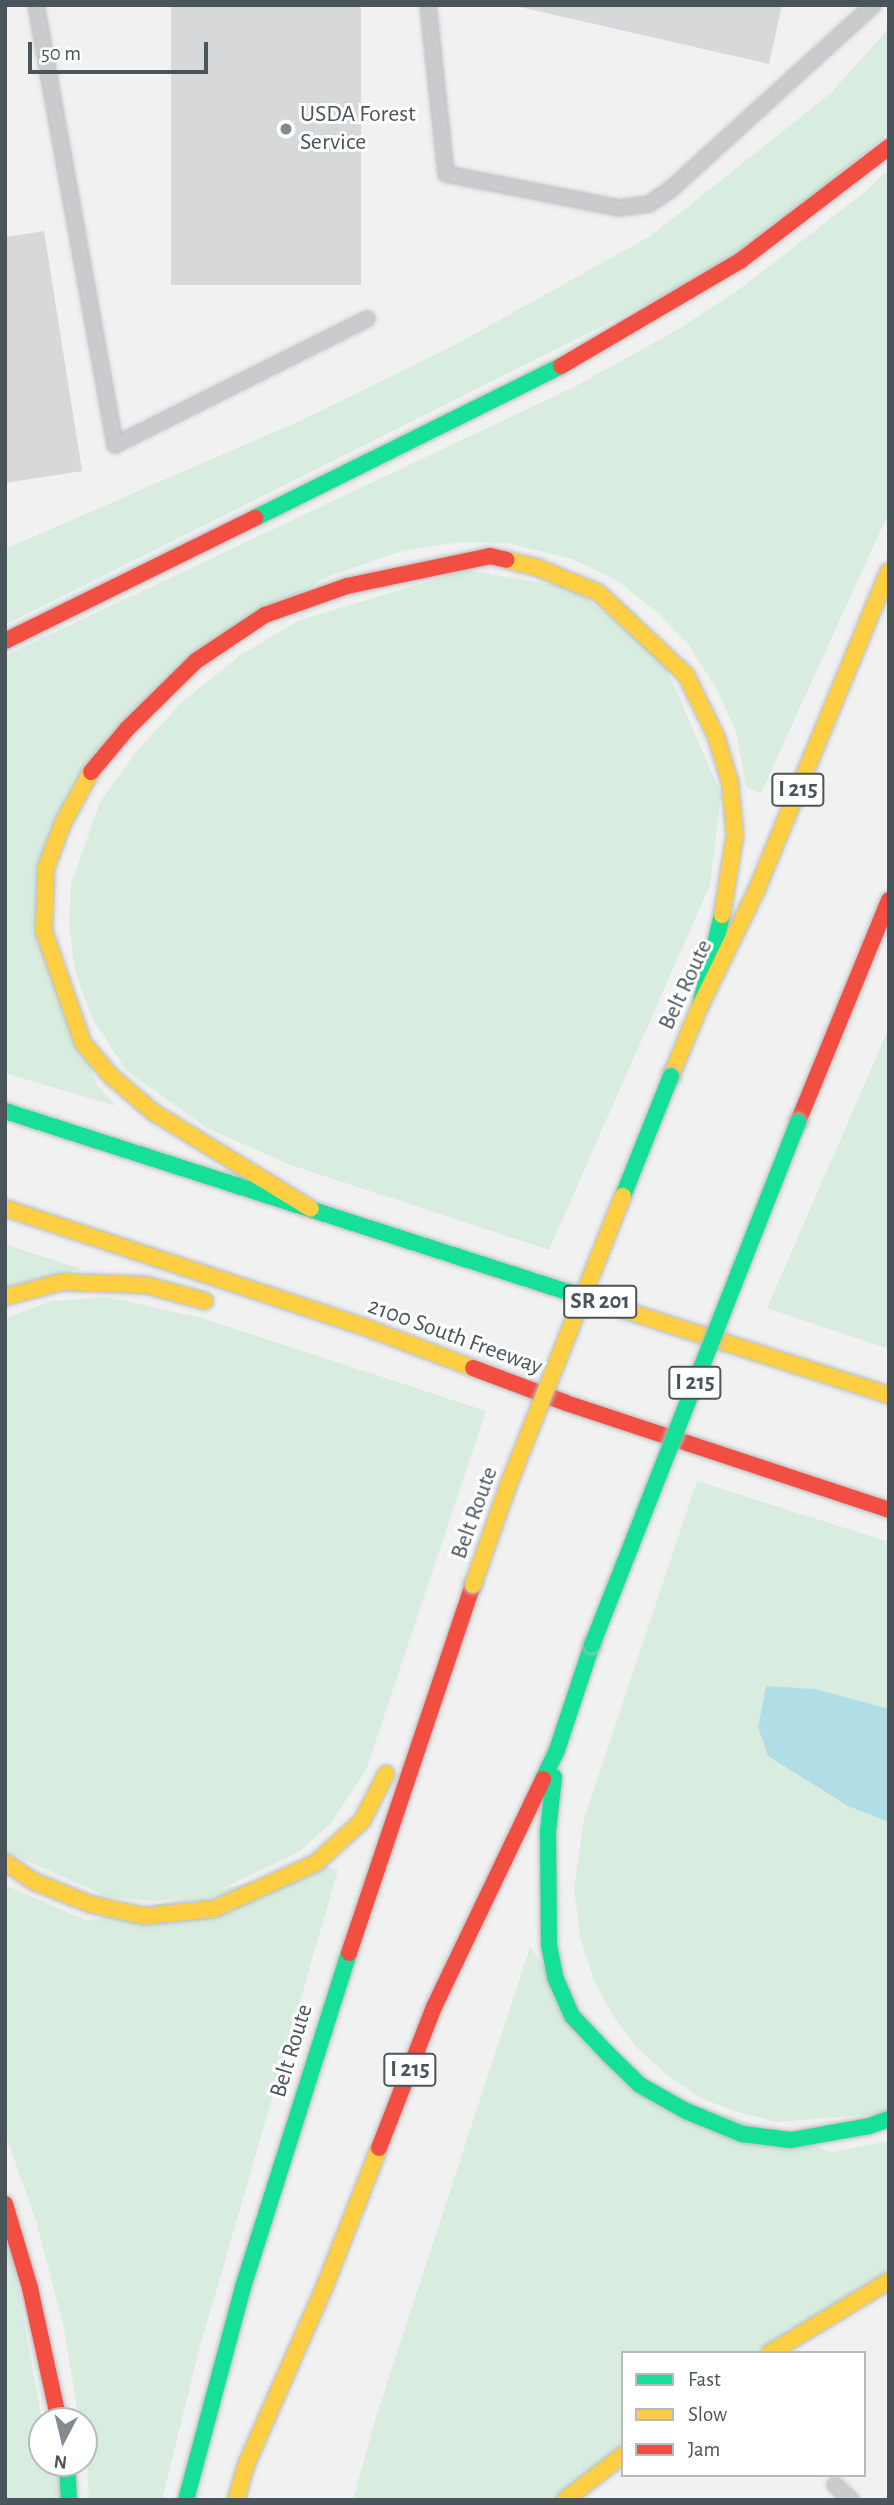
<!DOCTYPE html>
<style>
body{margin:0}
#map{position:relative;width:894px;height:2505px;overflow:hidden;background:#f1f1f1;font-family:"Alegreya Sans",sans-serif}
div>[style]{position:absolute}
.green>*{inset:0;background:#d8eddf}
.water>*{inset:0;background:#b1dee6}
.building>*{inset:0;background:#d7d8da;transform-origin:0 0}
.roads{filter:drop-shadow(0 0 2px #b7bbbf) drop-shadow(0 0 2px #b7bbbf)}
.lane>*{height:14px;margin:-7px;padding:0 7px;transform-origin:7px;border-radius:7px;background:#c9cbcc}
.fast>*{height:16px;margin:-8px;padding:0 8px;transform-origin:8px;border-radius:8px;background:#16e098}
.slow>*{height:16px;margin:-8px;padding:0 8px;transform-origin:8px;border-radius:8px;background:#ffcf43}
.jam>*{height:16px;margin:-8px;padding:0 8px;transform-origin:8px;border-radius:8px;background:#f24e42}
.bridges{filter:drop-shadow(0 0 2px #b7bbbf) drop-shadow(0 0 2px #b7bbbf)}
.fast-bridge>*{height:16px;margin:-8px;padding:0 8px;transform-origin:8px;border-radius:8px;background:#16e098}
.slow-bridge>*{height:16px;margin:-8px;padding:0 8px;transform-origin:8px;border-radius:8px;background:#ffcf43}
.dots>*{width:19px;height:19px;translate:-50% -50%;box-sizing:border-box;border:4px solid #fff;border-radius:50%}
span{translate:-50% -50%;white-space:nowrap;text-align:center;line-height:1.15;-webkit-text-stroke:6px #fff;paint-order:stroke}
.shield-label span{padding:2px 5px;background:#fff;border:2px solid;border-radius:5px;-webkit-text-stroke-width:0}
.shield-label{font-size:23px;color:#4a545b;font-weight:700}
.poi-label{font-size:24px;color:#4a545b}
.left{translate:0 -50%;text-align:left}
.street-label{font-size:24px;color:#4a545b}
.frame{position:absolute;inset:0;border:7px solid #4a545b;pointer-events:none}
.legend{position:absolute;left:621px;top:2351px;width:245px;height:126px;box-sizing:border-box;background:#fff;border:2px solid #b7bbbd;margin:0;padding:9px 12px;list-style:none;font-size:21px;color:#4a545b}
.legend li{display:flex;align-items:center;gap:14px;height:35px}
.legend b{width:35px;border:2px solid #b7bbbd}
.north{position:absolute;left:28px;top:2407px;width:70px;height:70px;box-sizing:border-box;background:#fff;border:2px solid #b7bbbd;border-radius:50%;rotate:187deg;font-size:19px;font-weight:700;line-height:28px;text-align:center;color:#4a545b}
.north::after{content:'';display:block;margin:auto;width:24px;height:32px;background:#848b90;clip-path:polygon(50% 0,100% 100%,50% 72%,0 100%)}
.scale{position:absolute;left:28px;top:42px;width:180px;height:32px;box-sizing:border-box;border:4px solid #4a545b;border-top:0;padding-left:9px;font-size:21px;line-height:24px;white-space:nowrap;color:#4a545b;-webkit-text-stroke:5px #fff;paint-order:stroke}
</style>
<div id="map">
<div class="green">
<div style="clip-path:polygon(889px 28px,889px 133px,736px 259px,5px 625px,5px 549px,304px 419px,453px 346px,652px 235px,831px 93px)"></div>
<div style="clip-path:polygon(889px 169px,889px 512px,761px 793px,746px 787px,736px 732px,719px 693px,688px 644px,659px 614px,618px 581px,572px 559px,507px 543px,459px 542px,402px 551px,324px 578px,141px 703px,38px 882px,96px 1084px,116px 1106px,5px 1073px,5px 656px,574px 387px,677px 330px,741px 288px,866px 191px)"></div>
<div style="clip-path:polygon(466px 570px,572px 588px,660px 653px,721px 794px,710px 885px,549px 1250px,288px 1164px,207px 1128px,126px 1070px,92px 1018px,75px 971px,69px 925px,71px 884px,100px 802px,136px 752px,182px 702px,242px 654px,300px 620px)"></div>
<div style="clip-path:polygon(889px 1028px,889px 1349px,767px 1308px)"></div>
<div style="clip-path:polygon(5px 1244px,81px 1269px,5px 1291px)"></div>
<div style="clip-path:polygon(107px 1297px,202px 1318px,486px 1411px,366px 1770px,331px 1823px,299px 1852px,207px 1896px,152px 1901px,109px 1897px,5px 1851px,5px 1318px,52px 1301px)"></div>
<div style="clip-path:polygon(697px 1481px,889px 1542px,889px 2113px,776px 2122px,734px 2111px,701px 2098px,666px 2074px,637px 2048px,612px 2014px,593px 1978px,580px 1937px,574px 1889px,584px 1819px)"></div>
<div style="clip-path:polygon(323px 1865px,338px 1870px,198px 2354px,162px 2500px,89px 2500px,84px 2421px,79px 2421px,64px 2328px,36px 2221px,5px 2133px,5px 1885px,88px 1921px)"></div>
<div style="clip-path:polygon(530px 1947px,630px 2081px,831px 2152px,889px 2141px,889px 2276px,761px 2353px,623px 2353px,623px 2448px,564px 2500px,353px 2500px,375px 2420px)"></div>
<div style="clip-path:polygon(5px 2215px,42px 2421px,42px 2463px,58px 2463px,63px 2500px,5px 2500px)"></div>
</div>
<div class="water">
<div style="clip-path:polygon(766px 1686px,815px 1689px,889px 1709px,889px 1822px,848px 1806px,768px 1756px,758px 1727px)"></div>
</div>
<div class="building">
<div style="left:171px;top:5px;width:190px;height:280px"></div>
<div style="clip-path:polygon(511px 5px,782px 5px,769px 64px)"></div>
<div style="clip-path:polygon(44px 231px,82px 471px,5px 483px,5px 237px)"></div>
</div>
<div class="roads">
<div class="lane">
<div style="left:36px;top:5px;width:447px;rotate:79.8deg"></div>
<div style="left:115px;top:445px;width:282px;rotate:-26.6deg"></div>
<div style="left:428px;top:5px;width:170px;rotate:83.9deg"></div>
<div style="left:446px;top:174px;width:176px;rotate:11.1deg"></div>
<div style="left:619px;top:208px;width:30px;rotate:-8deg"></div>
<div style="left:649px;top:204px;width:27px;rotate:-34deg"></div>
<div style="left:671px;top:189px;width:273px;rotate:-42.3deg"></div>
<div style="left:835px;top:2485px;width:22px;rotate:43deg"></div>
</div>
<div class="fast">
<div style="left:255px;top:518px;width:342px;rotate:-26.4deg"></div>
<div style="left:700px;top:1006px;width:94px;rotate:-76.4deg"></div>
<div style="left:5px;top:1111px;width:598px;rotate:17.83deg"></div>
<div style="left:554px;top:1777px;width:54px;rotate:96.3deg"></div>
<div style="left:548px;top:1831px;width:114px;rotate:89.5deg"></div>
<div style="left:549px;top:1945px;width:33px;rotate:79deg"></div>
<div style="left:555px;top:1977px;width:43px;rotate:66.4deg"></div>
<div style="left:572px;top:2016px;width:54px;rotate:46.5deg"></div>
<div style="left:609px;top:2055px;width:43px;rotate:44.1deg"></div>
<div style="left:640px;top:2085px;width:53px;rotate:29.5deg"></div>
<div style="left:686px;top:2111px;width:61px;rotate:22.3deg"></div>
<div style="left:742px;top:2134px;width:49px;rotate:7deg"></div>
<div style="left:791px;top:2140px;width:79px;rotate:-10.2deg"></div>
<div style="left:869px;top:2126px;width:21px;rotate:-19deg"></div>
<div style="left:543px;top:1779px;width:32px;rotate:-64deg"></div>
<div style="left:557px;top:1750px;width:111px;rotate:-71.6deg"></div>
<div style="left:67px;top:2463px;width:37px;rotate:87deg"></div>
<div style="left:186px;top:2500px;width:220px;rotate:-75deg"></div>
<div style="left:243px;top:2287px;width:350px;rotate:-72.4deg"></div>
</div>
<div class="slow">
<div style="left:507px;top:560px;width:30px;rotate:14deg"></div>
<div style="left:536px;top:567px;width:68px;rotate:22.4deg"></div>
<div style="left:599px;top:593px;width:120px;rotate:43.3deg"></div>
<div style="left:686px;top:675px;width:68px;rotate:63.8deg"></div>
<div style="left:716px;top:736px;width:48px;rotate:73.1deg"></div>
<div style="left:730px;top:782px;width:53px;rotate:84.6deg"></div>
<div style="left:735px;top:835px;width:81px;rotate:99.2deg"></div>
<div style="left:91px;top:772px;width:58px;rotate:118.8deg"></div>
<div style="left:63px;top:823px;width:48px;rotate:110.7deg"></div>
<div style="left:46px;top:868px;width:63px;rotate:91.8deg"></div>
<div style="left:44px;top:931px;width:119px;rotate:70.8deg"></div>
<div style="left:83px;top:1043px;width:43px;rotate:49.7deg"></div>
<div style="left:111px;top:1076px;width:55px;rotate:40.6deg"></div>
<div style="left:153px;top:1112px;width:185px;rotate:31.5deg"></div>
<div style="left:671px;top:1076px;width:76px;rotate:-67.5deg"></div>
<div style="left:700px;top:1006px;width:130px;rotate:-64deg"></div>
<div style="left:757px;top:889px;width:344px;rotate:-67.5deg"></div>
<div style="left:5px;top:1208px;width:376px;rotate:18.3deg"></div>
<div style="left:362px;top:1326px;width:119px;rotate:20.7deg"></div>
<div style="left:574px;top:1294px;width:331px;rotate:17.8deg"></div>
<div style="left:5px;top:1297px;width:59px;rotate:-14.7deg"></div>
<div style="left:62px;top:1282px;width:84px;rotate:2deg"></div>
<div style="left:146px;top:1285px;width:61px;rotate:15.2deg"></div>
<div style="left:5px;top:1862px;width:36px;rotate:34deg"></div>
<div style="left:35px;top:1882px;width:59px;rotate:21.8deg"></div>
<div style="left:90px;top:1904px;width:55px;rotate:12.5deg"></div>
<div style="left:144px;top:1916px;width:70px;rotate:-5.7deg"></div>
<div style="left:214px;top:1909px;width:112px;rotate:-24.3deg"></div>
<div style="left:316px;top:1863px;width:62px;rotate:-42.4deg"></div>
<div style="left:362px;top:1821px;width:53px;rotate:-62.9deg"></div>
<div style="left:770px;top:2353px;width:139px;rotate:-31.2deg"></div>
<div style="left:236px;top:2500px;width:36px;rotate:-74deg"></div>
<div style="left:246px;top:2465px;width:196px;rotate:-66.2deg"></div>
<div style="left:325px;top:2286px;width:148px;rotate:-68.6deg"></div>
<div style="left:565px;top:2500px;width:73px;rotate:-37.8deg"></div>
</div>
<div class="jam">
<div style="left:561px;top:366px;width:208px;rotate:-30.4deg"></div>
<div style="left:740px;top:261px;width:188px;rotate:-37.4deg"></div>
<div style="left:5px;top:641px;width:279px;rotate:-26.2deg"></div>
<div style="left:91px;top:772px;width:56px;rotate:-50.1deg"></div>
<div style="left:127px;top:729px;width:97px;rotate:-44.6deg"></div>
<div style="left:196px;top:661px;width:83px;rotate:-33.7deg"></div>
<div style="left:265px;top:615px;width:87px;rotate:-19.5deg"></div>
<div style="left:347px;top:586px;width:146px;rotate:-11.8deg"></div>
<div style="left:490px;top:556px;width:17px;rotate:13deg"></div>
<div style="left:798px;top:1122px;width:240px;rotate:-67.7deg"></div>
<div style="left:473px;top:1368px;width:99px;rotate:20.6deg"></div>
<div style="left:566px;top:1403px;width:340px;rotate:18.3deg"></div>
<div style="left:349px;top:1953px;width:388px;rotate:-71.4deg"></div>
<div style="left:379px;top:2148px;width:151px;rotate:-68.7deg"></div>
<div style="left:434px;top:2007px;width:253px;rotate:-64.4deg"></div>
<div style="left:5px;top:2204px;width:88px;rotate:73.4deg"></div>
<div style="left:30px;top:2288px;width:136px;rotate:77.7deg"></div>
</div>
</div>
<div class="bridges">
<div class="fast-bridge">
<div style="left:623px;top:1196px;width:129px;rotate:-68.2deg"></div>
<div style="left:592px;top:1645px;width:562px;rotate:-68.5deg"></div>
</div>
<div class="slow-bridge">
<div style="left:473px;top:1585px;width:105px;rotate:-70.5deg"></div>
<div style="left:508px;top:1486px;width:312px;rotate:-68.4deg"></div>
</div>
</div>
<div class="dots">
<div style="left:286px;top:129px;background:#848b90"></div>
</div>
<div class="shield-label">
<span style="left:798px;top:790px">I 215</span>
<span style="left:600px;top:1302px">SR 201</span>
<span style="left:695px;top:1383px">I 215</span>
<span style="left:410px;top:2070px">I 215</span>
</div>
<div class="poi-label">
<span class="left" style="left:300px;top:129px">USDA Forest<br>Service</span>
</div>
<div class="street-label">
<span style="left:686px;top:985px;rotate:-65deg">Belt Route</span>
<span style="left:455px;top:1337px;rotate:20deg">2100 South Freeway</span>
<span style="left:475px;top:1513px;rotate:-70deg">Belt Route</span>
<span style="left:292px;top:2051px;rotate:-73deg">Belt Route</span>
</div>
<div class="frame"></div>
<ul class="legend">
<li><b style="height:9px;background:#16e098"></b>Fast</li>
<li><b style="height:9px;background:#ffcf43"></b>Slow</li>
<li><b style="height:9px;background:#f24e42"></b>Jam</li>
</ul>
<div class="north">N</div>
<div class="scale">50 m</div>
</div>
